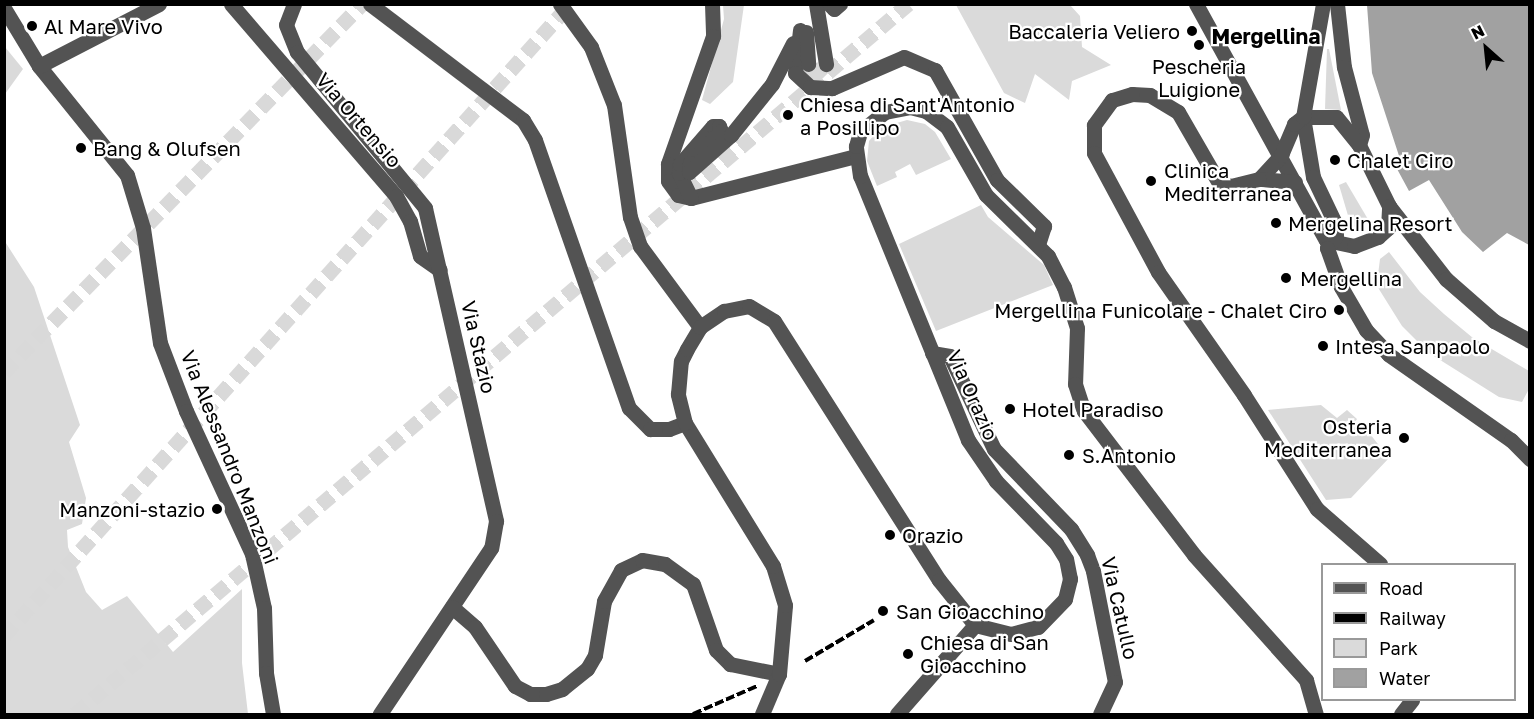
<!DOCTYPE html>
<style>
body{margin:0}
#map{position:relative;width:1534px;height:719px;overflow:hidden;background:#fff;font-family:"Golos Text",sans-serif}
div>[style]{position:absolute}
.green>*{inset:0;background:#dadada}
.water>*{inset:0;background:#a1a1a1}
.minor-tunnel>*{height:15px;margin-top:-7.5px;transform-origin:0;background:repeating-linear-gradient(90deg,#d9d9d9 0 15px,transparent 0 23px)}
.major-tunnel>*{height:15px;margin-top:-7.5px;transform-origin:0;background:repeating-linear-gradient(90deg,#d9d9d9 0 15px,transparent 0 23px)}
.minor>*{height:15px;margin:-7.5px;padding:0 7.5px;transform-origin:7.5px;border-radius:7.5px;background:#535353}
.rail>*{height:4px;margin-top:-2px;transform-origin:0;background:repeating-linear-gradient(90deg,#000 0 9px,transparent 0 12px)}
.dots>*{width:16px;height:16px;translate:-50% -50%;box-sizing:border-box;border:3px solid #fff;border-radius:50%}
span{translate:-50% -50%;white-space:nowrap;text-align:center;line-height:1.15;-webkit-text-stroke:4.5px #fff;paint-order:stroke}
.poi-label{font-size:20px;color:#000}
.left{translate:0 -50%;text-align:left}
.right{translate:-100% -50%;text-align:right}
.street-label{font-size:20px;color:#000}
.neighbourhood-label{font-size:21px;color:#000;font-weight:700}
.frame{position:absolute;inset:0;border:6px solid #000;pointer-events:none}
.legend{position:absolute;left:1321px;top:563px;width:195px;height:138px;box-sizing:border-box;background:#fff;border:2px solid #999;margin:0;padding:8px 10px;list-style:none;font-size:18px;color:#000}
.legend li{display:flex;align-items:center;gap:12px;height:30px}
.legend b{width:30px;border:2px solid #999}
.north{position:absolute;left:1456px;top:18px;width:60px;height:60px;-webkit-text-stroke:4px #fff;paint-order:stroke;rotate:333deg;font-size:16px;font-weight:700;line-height:24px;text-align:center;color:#000}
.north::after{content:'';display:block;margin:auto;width:21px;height:27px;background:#000;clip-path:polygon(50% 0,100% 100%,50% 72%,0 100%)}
</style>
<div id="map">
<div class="green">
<div style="clip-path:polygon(723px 5px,744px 5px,733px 82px,710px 104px,702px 100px,724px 19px)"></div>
<div style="clip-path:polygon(956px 5px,1070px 5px,1080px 16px,1082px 47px,1111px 65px,1072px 81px,1069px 100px,1035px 74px,1025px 103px,1004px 93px)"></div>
<div style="clip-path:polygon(5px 47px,23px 69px,5px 94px,4px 94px)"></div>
<div style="clip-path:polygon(1327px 49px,1329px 49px,1341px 110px,1325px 109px)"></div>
<div style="clip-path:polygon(907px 120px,925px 124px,935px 132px,951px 159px,916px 175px,910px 164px,895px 172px,897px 177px,877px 186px,867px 161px,869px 141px,880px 128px)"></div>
<div style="clip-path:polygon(1346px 182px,1369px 221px,1352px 229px,1339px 185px)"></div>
<div style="clip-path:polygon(981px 205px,988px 217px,1044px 265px,1053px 285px,936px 331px,899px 244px)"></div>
<div style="clip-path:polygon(4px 240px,34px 287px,80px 425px,69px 442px,86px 498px,82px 524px,67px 530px,68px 547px,86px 592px,102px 610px,127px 596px,173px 652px,242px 589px,242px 663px,248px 714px,5px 714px)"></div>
<div style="clip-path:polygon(1389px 252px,1420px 292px,1444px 314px,1473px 338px,1529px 371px,1529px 389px,1522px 402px,1499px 397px,1429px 353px,1402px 326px,1372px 278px,1378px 275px,1380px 259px)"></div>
<div style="clip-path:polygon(1321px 405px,1337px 418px,1347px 410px,1357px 419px,1353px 426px,1362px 434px,1366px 429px,1389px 458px,1351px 498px,1326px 500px,1268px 410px)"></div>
</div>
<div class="water">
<div style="clip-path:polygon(1367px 5px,1529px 5px,1529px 245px,1507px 233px,1483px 252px,1462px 232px,1429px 180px,1409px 191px,1396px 167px,1401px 162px,1372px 73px)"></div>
</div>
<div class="minor-tunnel">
<div style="left:808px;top:64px;width:13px;rotate:51deg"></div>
<div style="left:816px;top:74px;width:14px;rotate:-45deg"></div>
<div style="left:4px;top:636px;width:848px;rotate:-48.15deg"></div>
</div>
<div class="major-tunnel">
<div style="left:4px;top:372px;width:513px;rotate:-45.79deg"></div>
<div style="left:75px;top:714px;width:1095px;rotate:-40.44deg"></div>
</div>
<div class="minor">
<div style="left:231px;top:4px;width:253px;rotate:49.3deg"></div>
<div style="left:396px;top:196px;width:29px;rotate:61deg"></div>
<div style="left:410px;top:221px;width:36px;rotate:74deg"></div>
<div style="left:420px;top:256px;width:24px;rotate:35deg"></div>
<div style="left:294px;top:4px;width:22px;rotate:111deg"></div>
<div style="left:286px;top:25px;width:29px;rotate:68deg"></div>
<div style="left:297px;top:52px;width:202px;rotate:50.6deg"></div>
<div style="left:425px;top:208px;width:321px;rotate:77.2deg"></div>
<div style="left:496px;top:521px;width:27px;rotate:100deg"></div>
<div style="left:491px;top:548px;width:200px;rotate:123.8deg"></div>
<div style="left:370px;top:4px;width:192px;rotate:37.2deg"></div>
<div style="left:523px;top:120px;width:23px;rotate:59deg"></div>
<div style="left:535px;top:140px;width:284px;rotate:70.7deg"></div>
<div style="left:629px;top:408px;width:30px;rotate:45deg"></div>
<div style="left:650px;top:429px;width:19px"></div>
<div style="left:669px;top:429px;width:17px;rotate:-21deg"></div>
<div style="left:560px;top:4px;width:53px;rotate:54.2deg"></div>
<div style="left:591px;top:47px;width:62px;rotate:68.4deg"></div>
<div style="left:614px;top:105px;width:113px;rotate:81.9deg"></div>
<div style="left:630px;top:217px;width:31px;rotate:71deg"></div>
<div style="left:640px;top:246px;width:101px;rotate:53.5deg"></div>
<div style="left:712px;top:4px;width:32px;rotate:88deg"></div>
<div style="left:713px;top:36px;width:136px;rotate:109.4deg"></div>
<div style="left:668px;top:164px;width:17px;rotate:90deg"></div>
<div style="left:668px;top:181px;width:17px;rotate:54deg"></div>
<div style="left:678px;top:195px;width:13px;rotate:13deg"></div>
<div style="left:691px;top:198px;width:170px;rotate:-14.3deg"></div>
<div style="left:816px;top:4px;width:61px;rotate:80.5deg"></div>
<div style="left:829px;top:4px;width:7px;rotate:45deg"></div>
<div style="left:834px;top:9px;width:8px;rotate:-40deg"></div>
<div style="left:1196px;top:4px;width:269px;rotate:61.2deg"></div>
<div style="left:1326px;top:240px;width:29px;rotate:12deg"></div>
<div style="left:1354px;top:246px;width:26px;rotate:-21deg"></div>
<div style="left:1378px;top:237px;width:13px;rotate:-42deg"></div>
<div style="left:1388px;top:228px;width:22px;rotate:-87deg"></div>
<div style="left:1337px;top:4px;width:63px;rotate:83.7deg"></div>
<div style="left:1344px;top:67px;width:70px;rotate:75.2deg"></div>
<div style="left:1362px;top:135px;width:10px;rotate:107deg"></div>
<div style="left:1359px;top:145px;width:68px;rotate:63.8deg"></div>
<div style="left:1389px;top:206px;width:93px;rotate:52deg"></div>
<div style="left:1446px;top:279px;width:64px;rotate:41.2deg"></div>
<div style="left:1494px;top:321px;width:41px;rotate:29.1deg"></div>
<div style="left:4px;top:8px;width:68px;rotate:58.9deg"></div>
<div style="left:39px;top:66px;width:140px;rotate:51.1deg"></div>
<div style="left:127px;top:175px;width:55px;rotate:73.2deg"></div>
<div style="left:143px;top:228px;width:116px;rotate:81.6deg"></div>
<div style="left:160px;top:343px;width:73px;rotate:69.1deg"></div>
<div style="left:186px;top:411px;width:157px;rotate:65.2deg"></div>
<div style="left:252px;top:554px;width:55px;rotate:77.5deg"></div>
<div style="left:264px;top:608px;width:65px;rotate:88.2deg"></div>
<div style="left:266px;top:673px;width:42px;rotate:80.3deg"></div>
<div style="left:800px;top:30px;width:43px;rotate:96.6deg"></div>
<div style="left:795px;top:73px;width:21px;rotate:43deg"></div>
<div style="left:810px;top:87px;width:22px;rotate:3deg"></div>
<div style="left:832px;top:88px;width:78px;rotate:-23.3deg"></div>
<div style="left:904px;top:57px;width:34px;rotate:23deg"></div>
<div style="left:935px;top:70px;width:126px;rotate:60.6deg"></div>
<div style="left:997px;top:180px;width:66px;rotate:44.4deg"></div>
<div style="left:1044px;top:226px;width:19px;rotate:108deg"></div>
<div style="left:806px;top:32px;width:32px;rotate:86deg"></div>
<div style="left:39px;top:66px;width:135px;rotate:-27.3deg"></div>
<div style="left:1359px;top:145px;width:36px;rotate:-129deg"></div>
<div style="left:1336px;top:117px;width:33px;rotate:180deg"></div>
<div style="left:1303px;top:117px;width:61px;rotate:80.5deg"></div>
<div style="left:1313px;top:177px;width:49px;rotate:64.5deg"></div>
<div style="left:1334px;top:221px;width:15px;rotate:82deg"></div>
<div style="left:1336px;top:236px;width:15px;rotate:127deg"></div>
<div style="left:1327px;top:248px;width:41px;rotate:70.3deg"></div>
<div style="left:1341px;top:287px;width:50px;rotate:59.8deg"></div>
<div style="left:1366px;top:330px;width:33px;rotate:47deg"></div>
<div style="left:1388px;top:354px;width:150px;rotate:35deg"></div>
<div style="left:1511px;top:440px;width:27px;rotate:45deg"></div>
<div style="left:1259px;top:179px;width:33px;rotate:-47deg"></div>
<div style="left:1281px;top:155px;width:34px;rotate:-67deg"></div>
<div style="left:1294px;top:124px;width:11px;rotate:-38deg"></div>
<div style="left:1303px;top:117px;width:115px;rotate:-80deg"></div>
<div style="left:1295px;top:182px;width:36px;rotate:-175deg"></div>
<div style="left:1259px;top:179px;width:29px;rotate:166deg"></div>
<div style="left:1231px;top:186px;width:12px;rotate:-166deg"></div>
<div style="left:1219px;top:183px;width:82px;rotate:-120deg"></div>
<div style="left:1178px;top:112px;width:33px;rotate:-149deg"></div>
<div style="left:1150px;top:95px;width:18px;rotate:-177deg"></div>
<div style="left:1132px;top:94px;width:21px;rotate:163deg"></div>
<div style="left:1112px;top:100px;width:31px;rotate:126deg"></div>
<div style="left:1094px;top:125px;width:28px;rotate:90deg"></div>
<div style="left:1094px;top:153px;width:135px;rotate:61.7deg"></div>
<div style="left:1158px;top:272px;width:150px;rotate:55deg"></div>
<div style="left:1244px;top:395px;width:135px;rotate:57.4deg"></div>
<div style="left:1317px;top:509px;width:84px;rotate:41.1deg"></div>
<div style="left:691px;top:198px;width:28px;rotate:-116deg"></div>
<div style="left:679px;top:173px;width:9px;rotate:-84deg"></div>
<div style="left:680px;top:164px;width:50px;rotate:-49deg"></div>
<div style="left:713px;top:126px;width:6px"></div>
<div style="left:719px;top:126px;width:5px;rotate:68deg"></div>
<div style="left:721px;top:131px;width:45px;rotate:134.1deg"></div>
<div style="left:690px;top:163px;width:9px;rotate:96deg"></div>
<div style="left:689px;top:172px;width:56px;rotate:-41.4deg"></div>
<div style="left:731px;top:135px;width:65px;rotate:-51.2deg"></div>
<div style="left:772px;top:84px;width:46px;rotate:-62.9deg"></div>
<div style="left:932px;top:353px;width:18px;rotate:9deg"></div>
<div style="left:950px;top:356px;width:103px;rotate:64.7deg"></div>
<div style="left:994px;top:449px;width:111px;rotate:46.1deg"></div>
<div style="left:1071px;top:529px;width:31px;rotate:58deg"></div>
<div style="left:1087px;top:555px;width:17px;rotate:69deg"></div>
<div style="left:1093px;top:571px;width:113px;rotate:78.8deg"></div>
<div style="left:1115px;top:682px;width:35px;rotate:115deg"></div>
<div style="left:452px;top:607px;width:30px;rotate:41deg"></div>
<div style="left:475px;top:627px;width:71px;rotate:55.9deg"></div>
<div style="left:515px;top:686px;width:17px;rotate:28deg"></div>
<div style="left:530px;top:694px;width:16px"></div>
<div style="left:546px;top:694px;width:17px;rotate:-17deg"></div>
<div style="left:562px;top:689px;width:32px;rotate:-39deg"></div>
<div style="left:587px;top:669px;width:16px;rotate:-60deg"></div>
<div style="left:595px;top:655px;width:55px;rotate:-80.5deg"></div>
<div style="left:604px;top:601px;width:35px;rotate:-61deg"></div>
<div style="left:621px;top:570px;width:23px;rotate:-25deg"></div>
<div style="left:642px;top:560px;width:23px;rotate:10deg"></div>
<div style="left:665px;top:564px;width:34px;rotate:36deg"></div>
<div style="left:693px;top:584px;width:70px;rotate:70.8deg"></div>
<div style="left:716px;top:650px;width:20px;rotate:45deg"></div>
<div style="left:730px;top:664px;width:50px;rotate:11.5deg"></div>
<div style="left:762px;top:714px;width:43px;rotate:-67deg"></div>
<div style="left:779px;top:674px;width:69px;rotate:-85deg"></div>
<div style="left:785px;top:605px;width:41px;rotate:-107.1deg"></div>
<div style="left:773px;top:566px;width:168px;rotate:-121.6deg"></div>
<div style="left:685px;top:423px;width:30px;rotate:-104deg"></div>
<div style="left:678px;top:394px;width:33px;rotate:-85deg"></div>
<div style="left:681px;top:361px;width:13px;rotate:-63deg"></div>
<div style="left:687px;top:349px;width:26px;rotate:-59deg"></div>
<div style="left:700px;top:327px;width:29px;rotate:-34deg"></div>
<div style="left:724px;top:311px;width:25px;rotate:-11deg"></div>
<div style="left:749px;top:306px;width:29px;rotate:31deg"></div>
<div style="left:774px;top:321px;width:307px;rotate:57.5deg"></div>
<div style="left:939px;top:580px;width:58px;rotate:51.3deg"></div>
<div style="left:975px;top:625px;width:37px;rotate:14deg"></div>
<div style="left:1011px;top:634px;width:28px;rotate:-15deg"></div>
<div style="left:1038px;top:627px;width:39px;rotate:-46deg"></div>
<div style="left:1065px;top:599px;width:21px;rotate:-76deg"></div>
<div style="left:1070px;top:579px;width:20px;rotate:-101deg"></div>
<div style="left:1066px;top:559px;width:19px;rotate:-122deg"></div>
<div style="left:1056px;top:543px;width:86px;rotate:-134.1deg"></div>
<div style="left:996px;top:481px;width:50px;rotate:-124.3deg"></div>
<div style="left:968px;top:440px;width:285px;rotate:-112.2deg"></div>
<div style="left:860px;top:176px;width:30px;rotate:-98deg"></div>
<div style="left:856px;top:146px;width:15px;rotate:-74deg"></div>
<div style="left:860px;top:132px;width:32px;rotate:-39deg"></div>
<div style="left:885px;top:112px;width:25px;rotate:-11deg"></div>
<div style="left:910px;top:107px;width:16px;rotate:14deg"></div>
<div style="left:926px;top:111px;width:26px;rotate:37deg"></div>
<div style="left:947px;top:127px;width:78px;rotate:60.2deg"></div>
<div style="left:986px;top:195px;width:87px;rotate:44.5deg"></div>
<div style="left:1048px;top:256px;width:35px;rotate:63deg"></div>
<div style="left:1064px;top:287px;width:43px;rotate:72.4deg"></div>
<div style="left:1077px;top:328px;width:56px;rotate:92deg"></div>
<div style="left:1075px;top:384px;width:28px;rotate:72deg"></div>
<div style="left:1084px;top:411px;width:181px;rotate:52.6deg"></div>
<div style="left:1194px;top:555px;width:168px;rotate:48.1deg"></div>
<div style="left:1306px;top:680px;width:35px;rotate:74deg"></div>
<div style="left:897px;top:714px;width:118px;rotate:-48.8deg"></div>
<div style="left:1401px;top:714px;width:18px;rotate:-52deg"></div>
</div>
<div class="rail">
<div style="left:805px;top:661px;width:80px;rotate:-30.7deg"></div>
<div style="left:693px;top:714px;width:70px;rotate:-23.6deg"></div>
</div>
<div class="dots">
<div style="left:32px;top:26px;background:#000"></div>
<div style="left:1192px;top:31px;background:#000"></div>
<div style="left:1199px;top:45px;background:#000"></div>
<div style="left:788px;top:115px;background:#000"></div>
<div style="left:81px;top:148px;background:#000"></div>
<div style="left:1335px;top:160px;background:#000"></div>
<div style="left:1151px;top:181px;background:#000"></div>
<div style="left:1276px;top:223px;background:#000"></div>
<div style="left:1286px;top:278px;background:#000"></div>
<div style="left:1339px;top:310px;background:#000"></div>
<div style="left:1323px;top:346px;background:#000"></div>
<div style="left:1010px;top:409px;background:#000"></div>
<div style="left:1404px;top:438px;background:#000"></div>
<div style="left:1069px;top:455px;background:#000"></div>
<div style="left:217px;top:509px;background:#000"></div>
<div style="left:890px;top:535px;background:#000"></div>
<div style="left:883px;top:611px;background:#000"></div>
<div style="left:908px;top:654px;background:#000"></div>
</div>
<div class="poi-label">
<span class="left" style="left:44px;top:26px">Al Mare Vivo</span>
<span class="right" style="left:1180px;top:31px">Baccaleria Veliero</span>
<span style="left:1199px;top:78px">Pescheria<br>Luigione</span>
<span class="left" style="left:800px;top:116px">Chiesa di Sant'Antonio<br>a Posillipo</span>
<span class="left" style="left:93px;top:148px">Bang &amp; Olufsen</span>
<span class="left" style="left:1347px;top:160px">Chalet Ciro</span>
<span class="left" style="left:1164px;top:182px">Clinica<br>Mediterranea</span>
<span class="left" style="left:1288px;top:223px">Mergelina Resort</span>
<span class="left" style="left:1300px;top:278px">Mergellina</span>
<span class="right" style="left:1327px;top:310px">Mergellina Funicolare - Chalet Ciro</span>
<span class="left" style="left:1335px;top:346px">Intesa Sanpaolo</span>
<span class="left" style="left:1022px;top:409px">Hotel Paradiso</span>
<span class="right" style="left:1392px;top:438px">Osteria<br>Mediterranea</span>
<span class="left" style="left:1082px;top:455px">S.Antonio</span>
<span class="right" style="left:205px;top:509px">Manzoni-stazio</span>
<span class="left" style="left:902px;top:535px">Orazio</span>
<span class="left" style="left:896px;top:611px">San Gioacchino</span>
<span class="left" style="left:920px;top:654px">Chiesa di San<br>Gioacchino</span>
</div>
<div class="street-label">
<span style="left:359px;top:120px;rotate:49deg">Via Ortensio</span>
<span style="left:479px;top:347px;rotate:77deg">Via Stazio</span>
<span style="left:973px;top:395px;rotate:66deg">Via Orazio</span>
<span style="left:230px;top:457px;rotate:68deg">Via Alessandro Manzoni</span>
<span style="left:1120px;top:608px;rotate:77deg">Via Catullo</span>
</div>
<div class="neighbourhood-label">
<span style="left:1266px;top:36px">Mergellina</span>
</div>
<div class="frame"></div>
<ul class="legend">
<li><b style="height:8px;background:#535353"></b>Road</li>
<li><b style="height:8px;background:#000"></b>Railway</li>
<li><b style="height:16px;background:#dadada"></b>Park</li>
<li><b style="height:16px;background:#a1a1a1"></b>Water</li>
</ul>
<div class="north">N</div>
</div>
